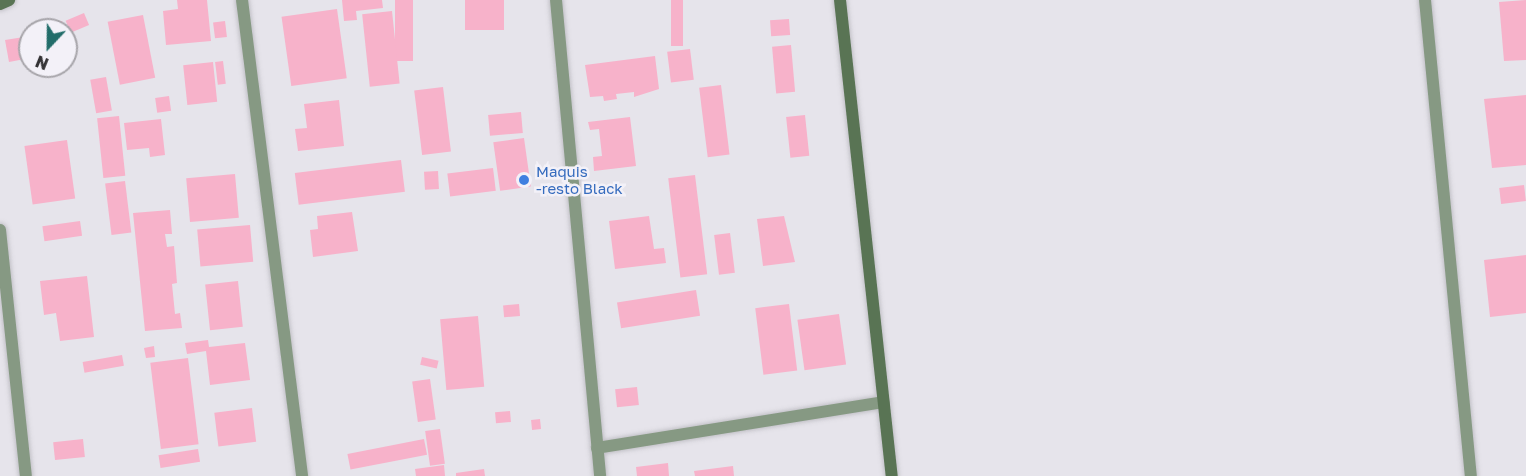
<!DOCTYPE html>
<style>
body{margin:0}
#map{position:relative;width:1526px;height:476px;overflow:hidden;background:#e6e4eb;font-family:"Golos Text",sans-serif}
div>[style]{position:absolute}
.building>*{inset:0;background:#f7b2ca;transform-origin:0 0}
.roads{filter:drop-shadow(0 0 2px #c2c1c7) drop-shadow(0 0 2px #c2c1c7)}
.street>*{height:12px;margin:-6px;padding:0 6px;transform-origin:6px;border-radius:6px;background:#869983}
.secondary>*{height:12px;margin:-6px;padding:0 6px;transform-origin:6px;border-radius:6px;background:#597454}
.dots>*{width:16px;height:16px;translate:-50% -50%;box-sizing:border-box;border:3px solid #f3f1f8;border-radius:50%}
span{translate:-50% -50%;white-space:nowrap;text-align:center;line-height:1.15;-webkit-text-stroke:5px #f3f1f8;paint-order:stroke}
.shop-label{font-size:15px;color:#366cbe}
.left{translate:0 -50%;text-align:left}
.north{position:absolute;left:18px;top:18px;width:60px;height:60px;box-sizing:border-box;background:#f3f1f8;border:2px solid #a7a5aa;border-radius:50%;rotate:202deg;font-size:16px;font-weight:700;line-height:24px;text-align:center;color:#343336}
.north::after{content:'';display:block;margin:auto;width:21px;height:27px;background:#226d6a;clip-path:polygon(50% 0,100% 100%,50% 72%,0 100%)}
</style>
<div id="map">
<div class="building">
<div style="clip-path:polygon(177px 0,207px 0,211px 41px,166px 45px,163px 11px,178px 9px)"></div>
<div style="clip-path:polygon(342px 0,382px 0,383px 8px,356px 11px,357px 20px,344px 21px)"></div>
<div style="left:395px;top:0;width:18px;height:61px"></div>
<div style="left:465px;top:0;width:39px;height:30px"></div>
<div style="left:671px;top:0;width:12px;height:46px"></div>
<div style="clip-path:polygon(1526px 0,1526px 60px,1504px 61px,1499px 2px)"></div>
<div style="left:337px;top:9px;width:70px;height:56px;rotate:82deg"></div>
<div style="left:392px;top:11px;width:73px;height:30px;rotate:84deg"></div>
<div style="left:84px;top:13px;width:13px;height:20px;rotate:67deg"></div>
<div style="left:143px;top:15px;width:64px;height:36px;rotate:79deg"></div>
<div style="left:789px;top:19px;width:16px;height:19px;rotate:86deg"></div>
<div style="clip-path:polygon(62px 21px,65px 30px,45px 30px,44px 28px)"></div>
<div style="left:225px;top:21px;width:16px;height:12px;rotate:83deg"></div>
<div style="clip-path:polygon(30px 36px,30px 58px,9px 62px,5px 40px)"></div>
<div style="left:791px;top:45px;width:47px;height:19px;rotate:85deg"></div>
<div style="left:690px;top:49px;width:31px;height:23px;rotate:83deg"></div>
<div style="clip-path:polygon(655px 56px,659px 89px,634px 97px,634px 92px,616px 94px,617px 99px,604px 101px,603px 96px,590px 97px,585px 65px)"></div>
<div style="left:223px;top:61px;width:23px;height:8px;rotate:83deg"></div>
<div style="left:213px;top:62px;width:40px;height:30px;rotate:84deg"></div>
<div style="left:106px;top:77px;width:34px;height:16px;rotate:80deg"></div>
<div style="left:721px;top:85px;width:70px;height:22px;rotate:83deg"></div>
<div style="left:443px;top:87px;width:65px;height:29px;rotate:83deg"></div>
<div style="clip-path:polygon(1526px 95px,1526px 165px,1492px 168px,1484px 99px)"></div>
<div style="left:169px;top:96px;width:15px;height:14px;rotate:82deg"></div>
<div style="clip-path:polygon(339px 100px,344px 146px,298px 151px,295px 129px,307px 128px,304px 104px)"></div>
<div style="left:521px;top:112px;width:21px;height:33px;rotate:85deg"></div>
<div style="left:805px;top:115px;width:41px;height:19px;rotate:84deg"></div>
<div style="left:119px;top:116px;width:60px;height:22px;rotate:84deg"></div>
<div style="clip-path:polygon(630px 117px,636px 166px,594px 171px,593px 157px,602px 156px,599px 129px,590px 130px,588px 122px)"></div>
<div style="clip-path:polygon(161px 119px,165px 155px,150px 157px,149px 148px,127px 150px,124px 123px)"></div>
<div style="left:524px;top:138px;width:49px;height:31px;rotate:82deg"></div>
<div style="left:67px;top:140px;width:59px;height:43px;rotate:82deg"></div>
<div style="left:401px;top:160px;width:32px;height:107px;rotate:83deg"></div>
<div style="left:493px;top:168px;width:23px;height:46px;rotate:83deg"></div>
<div style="left:438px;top:171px;width:18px;height:14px;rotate:87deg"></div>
<div style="left:235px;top:174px;width:44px;height:49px;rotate:85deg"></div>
<div style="left:695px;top:175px;width:100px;height:27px;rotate:83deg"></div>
<div style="left:125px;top:181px;width:52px;height:20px;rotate:83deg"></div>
<div style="left:1524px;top:185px;width:16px;height:25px;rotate:83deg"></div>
<div style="clip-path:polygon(170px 210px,172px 234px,165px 234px,167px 247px,174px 246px,177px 283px,172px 284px,175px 314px,180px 313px,182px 328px,145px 331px,133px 213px)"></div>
<div style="clip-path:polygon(352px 212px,358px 251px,313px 257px,310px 230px,318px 229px,317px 216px)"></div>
<div style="clip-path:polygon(649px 216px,654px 249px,664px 248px,666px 263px,615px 269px,609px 221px)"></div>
<div style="clip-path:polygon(784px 216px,795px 262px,763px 266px,757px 219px)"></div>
<div style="left:80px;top:221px;width:15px;height:38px;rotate:82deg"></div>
<div style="left:250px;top:225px;width:37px;height:53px;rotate:85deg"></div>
<div style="left:730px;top:233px;width:40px;height:16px;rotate:83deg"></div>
<div style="clip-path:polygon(1526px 255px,1526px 313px,1490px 317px,1484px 260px)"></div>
<div style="clip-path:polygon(87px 276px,94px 337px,60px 341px,56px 313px,44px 315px,40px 281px)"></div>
<div style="left:238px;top:281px;width:46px;height:33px;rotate:84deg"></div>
<div style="left:696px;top:290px;width:26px;height:80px;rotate:81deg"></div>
<div style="left:519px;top:304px;width:12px;height:16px;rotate:85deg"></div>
<div style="left:789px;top:304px;width:67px;height:34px;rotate:83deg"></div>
<div style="left:839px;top:314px;width:51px;height:42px;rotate:82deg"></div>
<div style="left:478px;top:316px;width:71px;height:38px;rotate:85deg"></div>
<div style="clip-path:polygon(208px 340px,209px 347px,245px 343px,250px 380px,210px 385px,206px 351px,187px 354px,185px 343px)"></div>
<div style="clip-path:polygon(154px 346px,155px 357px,146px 358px,144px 348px)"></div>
<div style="left:122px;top:355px;width:11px;height:40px;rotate:80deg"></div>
<div style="left:422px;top:357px;width:17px;height:8px;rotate:13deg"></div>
<div style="left:188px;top:358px;width:87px;height:38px;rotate:83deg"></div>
<div style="left:430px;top:379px;width:41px;height:18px;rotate:82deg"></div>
<div style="left:637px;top:387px;width:18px;height:22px;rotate:84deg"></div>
<div style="left:252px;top:408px;width:34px;height:38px;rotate:83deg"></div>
<div style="left:510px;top:411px;width:11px;height:15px;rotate:85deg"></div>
<div style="left:540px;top:419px;width:10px;height:9px;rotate:84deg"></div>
<div style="left:440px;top:429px;width:35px;height:15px;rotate:82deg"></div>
<div style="left:83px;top:439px;width:18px;height:30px;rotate:84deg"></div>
<div style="left:424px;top:439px;width:16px;height:78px;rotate:79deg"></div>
<div style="left:198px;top:449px;width:13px;height:40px;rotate:81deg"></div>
<div style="clip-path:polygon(668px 463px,669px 476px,637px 476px,636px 467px)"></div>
<div style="clip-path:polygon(444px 465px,445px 476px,416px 476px,415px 469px)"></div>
<div style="clip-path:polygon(733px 466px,734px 476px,695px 476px,694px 471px)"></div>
<div style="clip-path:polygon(484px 469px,485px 476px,456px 476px,456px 473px)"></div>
</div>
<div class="roads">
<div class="street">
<div style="left:242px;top:0;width:480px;rotate:82.8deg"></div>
<div style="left:556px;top:0;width:478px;rotate:84.7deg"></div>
<div style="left:1425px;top:0;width:478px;rotate:84.5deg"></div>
<div style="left:0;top:230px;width:247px;rotate:84deg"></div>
<div style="left:597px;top:448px;width:290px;rotate:-9.1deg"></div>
</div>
<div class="secondary">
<div style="left:840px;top:0;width:479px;rotate:83.8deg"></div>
<div style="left:0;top:4px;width:10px;rotate:-24deg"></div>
</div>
</div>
<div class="dots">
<div style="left:524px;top:180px;background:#3f7fe0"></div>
</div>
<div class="shop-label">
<span class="left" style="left:536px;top:180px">Maquis<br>-resto Black</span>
</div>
<div class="north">N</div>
</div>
